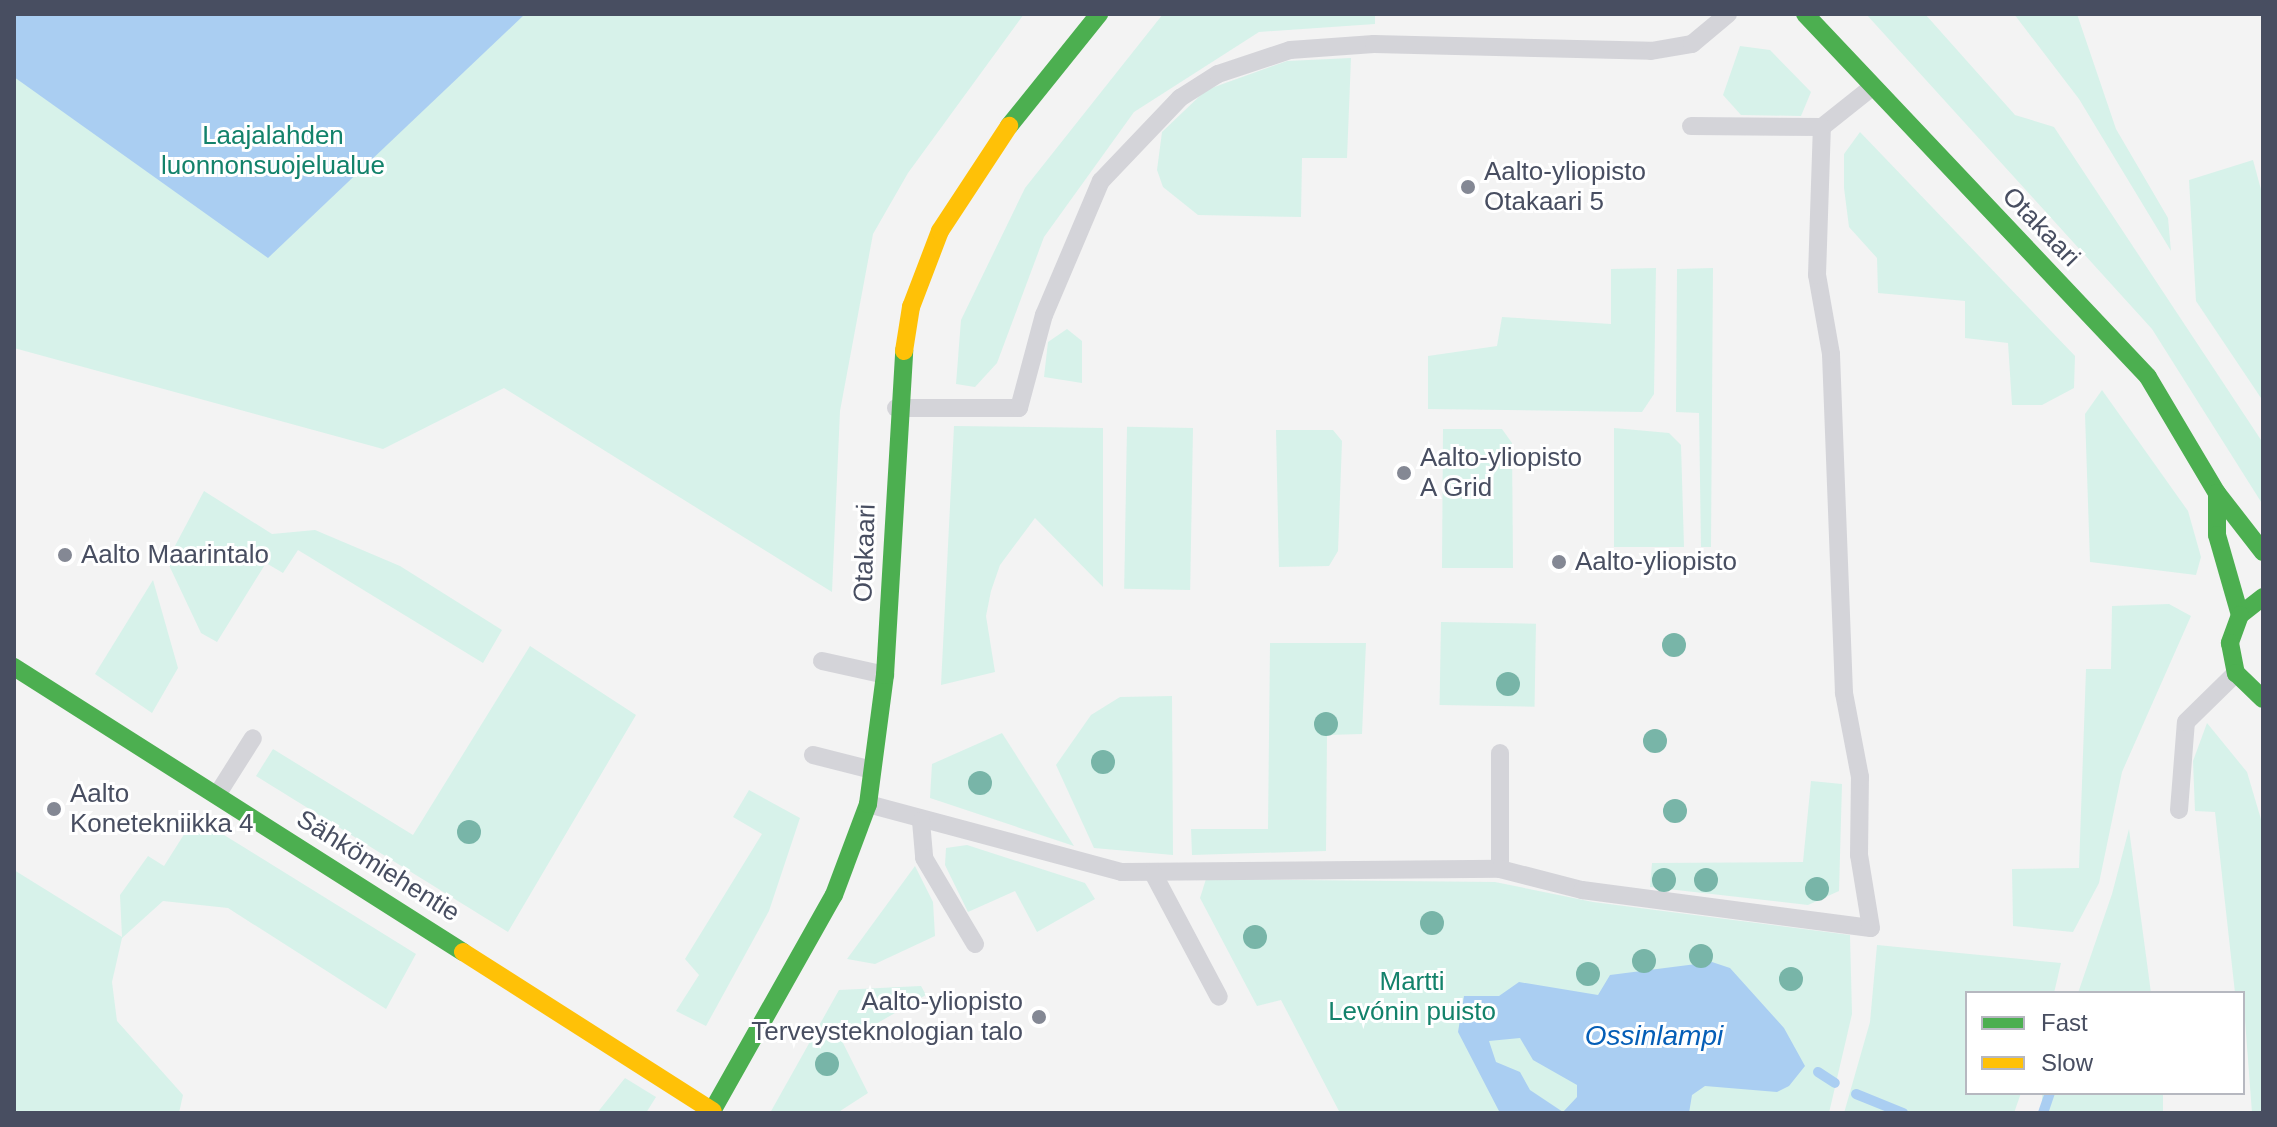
<!DOCTYPE html>
<meta charset="utf-8">
<style>
body{margin:0}
#map{position:relative;width:2277px;height:1127px;overflow:hidden;background:#f3f3f3;font-family:Helvetica,sans-serif}
div>[style]{position:absolute}
.green>*{inset:0;background:#d7f2ea;transform-origin:0 0}
.water>*{inset:0;background:#aacef2}
.stream>*{height:10px;margin:-5px;padding:0 5px;transform-origin:5px;border-radius:5px;background:#aacef2}
.lane>*{height:18px;margin:-9px;padding:0 9px;transform-origin:9px;border-radius:9px;background:#d4d4d9}
.fast>*{height:18px;margin:-9px;padding:0 9px;transform-origin:9px;border-radius:9px;background:#4caf50}
.slow>*{height:18px;margin:-9px;padding:0 9px;transform-origin:9px;border-radius:9px;background:#ffc107}
.trees>*{width:24px;height:24px;margin:-12px;border-radius:50%;background:#78b5a8}
.dots>*{width:22px;height:22px;translate:-50% -50%;box-sizing:border-box;border:4px solid #fff;border-radius:50%}
span{translate:-50% -50%;white-space:nowrap;text-align:center;line-height:1.15;-webkit-text-stroke:6px #fff;paint-order:stroke}
.park-label{font-size:26px;color:#13826b}
.poi-label{font-size:26px;color:#484e61}
.left{translate:0 -50%;text-align:left}
.right{translate:-100% -50%;text-align:right}
.street-label{font-size:26px;color:#484e61}
.water-label{font-size:28px;color:#055eb7;font-style:italic}
.frame{position:absolute;inset:0;border:16px solid #484e61;pointer-events:none}
.legend{position:absolute;left:1965px;top:991px;width:280px;height:104px;box-sizing:border-box;background:#fff;border:2px solid #b6b8c0;margin:0;padding:10px 14px;list-style:none;font-size:24px;color:#484e61}
.legend li{display:flex;align-items:center;gap:16px;height:40px}
.legend b{width:40px;border:2px solid #b6b8c0}
</style>
<div id="map">
<div class="green">
<div style="clip-path:polygon(14px 14px,1024px 14px,908px 173px,873px 234px,840px 411px,832px 592px,504px 388px,383px 449px,14px 348px)"></div>
<div style="clip-path:polygon(1163px 14px,1375px 14px,1375px 24px,1259px 32px,1134px 112px,1044px 237px,997px 363px,975px 387px,956px 384px,961px 320px,1025px 188px)"></div>
<div style="clip-path:polygon(1866px 14px,1925px 14px,2015px 115px,2054px 127px,2263px 443px,2263px 505px,2152px 329px)"></div>
<div style="clip-path:polygon(2014px 14px,2077px 14px,2116px 129px,2168px 218px,2171px 251px,2079px 99px)"></div>
<div style="clip-path:polygon(1740px 46px,1770px 50px,1811px 92px,1801px 116px,1741px 115px,1723px 95px)"></div>
<div style="clip-path:polygon(1351px 58px,1347px 158px,1302px 158px,1301px 217px,1198px 215px,1163px 187px,1157px 170px,1162px 132px,1206px 90px,1287px 61px)"></div>
<div style="clip-path:polygon(1860px 132px,2075px 356px,2074px 388px,2042px 405px,2012px 405px,2008px 343px,1965px 338px,1965px 301px,1878px 293px,1877px 258px,1849px 227px,1844px 188px,1844px 154px)"></div>
<div style="clip-path:polygon(2253px 160px,2263px 197px,2263px 401px,2196px 301px,2189px 180px)"></div>
<div style="clip-path:polygon(1656px 268px,1654px 394px,1642px 412px,1428px 409px,1428px 356px,1497px 346px,1502px 317px,1611px 324px,1611px 269px)"></div>
<div style="clip-path:polygon(1713px 268px,1711px 547px,1701px 547px,1699px 413px,1676px 412px,1677px 269px)"></div>
<div style="clip-path:polygon(1067px 329px,1082px 341px,1082px 383px,1044px 377px,1048px 342px)"></div>
<div style="clip-path:polygon(2102px 390px,2188px 511px,2201px 557px,2196px 575px,2090px 562px,2085px 414px)"></div>
<div style="clip-path:polygon(954px 426px,1103px 428px,1103px 587px,1035px 518px,1000px 565px,991px 591px,986px 616px,995px 672px,941px 685px)"></div>
<div style="left:1193px;top:428px;width:162px;height:66px;rotate:91deg"></div>
<div style="clip-path:polygon(1614px 428px,1669px 433px,1681px 445px,1684px 547px,1614px 547px)"></div>
<div style="clip-path:polygon(1443px 429px,1502px 429px,1512px 443px,1513px 568px,1442px 568px)"></div>
<div style="clip-path:polygon(1276px 430px,1333px 430px,1342px 441px,1338px 551px,1329px 566px,1279px 567px)"></div>
<div style="clip-path:polygon(204px 491px,272px 534px,315px 530px,400px 566px,502px 630px,483px 663px,298px 550px,283px 573px,266px 563px,217px 642px,201px 633px,167px 561px)"></div>
<div style="clip-path:polygon(153px 580px,178px 668px,152px 713px,95px 674px)"></div>
<div style="clip-path:polygon(2169px 604px,2191px 616px,2122px 772px,2099px 883px,2073px 932px,2013px 926px,2012px 869px,2079px 868px,2086px 669px,2111px 669px,2112px 606px)"></div>
<div style="left:1441px;top:622px;width:95px;height:83px;rotate:1deg"></div>
<div style="clip-path:polygon(1270px 643px,1366px 643px,1362px 734px,1327px 735px,1326px 851px,1192px 855px,1191px 829px,1268px 829px)"></div>
<div style="clip-path:polygon(530px 646px,636px 715px,508px 932px,256px 776px,273px 749px,413px 835px)"></div>
<div style="clip-path:polygon(1172px 696px,1173px 855px,1094px 848px,1056px 765px,1091px 715px,1120px 697px)"></div>
<div style="clip-path:polygon(2207px 723px,2247px 772px,2263px 826px,2263px 1113px,2252px 1113px,2243px 993px,2235px 993px,2215px 812px,2195px 811px,2193px 761px)"></div>
<div style="clip-path:polygon(1002px 733px,1074px 846px,930px 798px,932px 764px)"></div>
<div style="clip-path:polygon(1811px 781px,1842px 784px,1839px 891px,1808px 905px,1650px 887px,1652px 863px,1803px 862px)"></div>
<div style="clip-path:polygon(749px 790px,800px 818px,769px 911px,706px 1026px,676px 1011px,699px 975px,685px 959px,762px 834px,733px 817px)"></div>
<div style="clip-path:polygon(195px 817px,416px 954px,386px 1009px,228px 908px,163px 901px,122px 938px,112px 982px,117px 1021px,183px 1095px,179px 1113px,14px 1113px,14px 870px,122px 937px,120px 895px,148px 856px,164px 866px)"></div>
<div style="clip-path:polygon(2129px 829px,2151px 993px,2078px 993px,2112px 894px)"></div>
<div style="clip-path:polygon(967px 845px,1085px 883px,1095px 899px,1037px 932px,1015px 891px,968px 912px,945px 865px,946px 848px)"></div>
<div style="clip-path:polygon(915px 866px,933px 902px,935px 936px,875px 964px,847px 959px)"></div>
<div style="clip-path:polygon(1206px 879px,1495px 882px,1593px 902px,1850px 935px,1852px 1014px,1829px 1113px,1340px 1113px,1281px 1000px,1257px 1006px,1200px 898px)"></div>
<div style="clip-path:polygon(1877px 945px,2061px 963px,2054px 993px,1967px 993px,1967px 1093px,2021px 1093px,2014px 1113px,1844px 1113px,1870px 1022px)"></div>
<div style="clip-path:polygon(921px 986px,926px 995px,843px 1043px,868px 1093px,837px 1113px,770px 1113px,839px 990px)"></div>
<div style="clip-path:polygon(625px 1078px,656px 1097px,646px 1113px,597px 1113px)"></div>
<div style="left:2042px;top:1093px;width:121px;height:21px"></div>
</div>
<div class="water">
<div style="clip-path:polygon(14px 14px,525px 14px,268px 258px,14px 77px)"></div>
<div style="clip-path:polygon(evenodd,1712px 962px,1730px 968px,1784px 1028px,1805px 1066px,1789px 1086px,1777px 1092px,1705px 1086px,1692px 1095px,1689px 1113px,1500px 1113px,1458px 1032px,1464px 996px,1499px 996px,1519px 982px,1598px 995px,1610px 975px,1712px 962px,1520px 1038px,1533px 1060px,1577px 1085px,1577px 1097px,1563px 1112px,1530px 1090px,1520px 1072px,1496px 1062px,1489px 1041px,1520px 1038px)"></div>
</div>
<div class="stream">
<div style="left:1818px;top:1072px;width:20px;rotate:33deg"></div>
<div style="left:1856px;top:1094px;width:51px;rotate:22deg"></div>
<div style="left:2043px;top:1113px;width:21px;rotate:-71deg"></div>
</div>
<div class="lane">
<div style="left:1822px;top:127px;width:63px;rotate:-38.5deg"></div>
<div style="left:896px;top:408px;width:123px"></div>
<div style="left:1019px;top:408px;width:96px;rotate:-75deg"></div>
<div style="left:1044px;top:315px;width:146px;rotate:-67deg"></div>
<div style="left:1101px;top:181px;width:115px;rotate:-46.4deg"></div>
<div style="left:1180px;top:98px;width:45px;rotate:-32.3deg"></div>
<div style="left:1218px;top:74px;width:76px;rotate:-18.4deg"></div>
<div style="left:1290px;top:50px;width:84px;rotate:-4.1deg"></div>
<div style="left:1374px;top:44px;width:277px;rotate:1.4deg"></div>
<div style="left:1651px;top:51px;width:42px;rotate:-9.7deg"></div>
<div style="left:1692px;top:44px;width:47px;rotate:-39.8deg"></div>
<div style="left:822px;top:661px;width:65px;rotate:12.5deg"></div>
<div style="left:1500px;top:753px;width:116px;rotate:90deg"></div>
<div style="left:813px;top:755px;width:61px;rotate:14.3deg"></div>
<div style="left:217px;top:795px;width:67px;rotate:-57.7deg"></div>
<div style="left:868px;top:804px;width:263px;rotate:15deg"></div>
<div style="left:1122px;top:872px;width:378px;rotate:-0.5deg"></div>
<div style="left:1500px;top:869px;width:85px;rotate:14.4deg"></div>
<div style="left:1582px;top:890px;width:291px;rotate:7.5deg"></div>
<div style="left:1871px;top:928px;width:74px;rotate:-99.3deg"></div>
<div style="left:1859px;top:855px;width:78px;rotate:-89.3deg"></div>
<div style="left:1860px;top:777px;width:86px;rotate:-100.8deg"></div>
<div style="left:1844px;top:693px;width:339px;rotate:-92.2deg"></div>
<div style="left:1831px;top:354px;width:80px;rotate:-100deg"></div>
<div style="left:1817px;top:275px;width:148px;rotate:-88.1deg"></div>
<div style="left:1822px;top:127px;width:131px;rotate:-179.6deg"></div>
<div style="left:2179px;top:810px;width:88px;rotate:-85.5deg"></div>
<div style="left:2186px;top:722px;width:70px;rotate:-44.4deg"></div>
<div style="left:921px;top:821px;width:37px;rotate:85deg"></div>
<div style="left:924px;top:858px;width:100px;rotate:59.3deg"></div>
<div style="left:1153px;top:873px;width:140px;rotate:62deg"></div>
</div>
<div class="fast">
<div style="left:1805px;top:14px;width:499px;rotate:46.6deg"></div>
<div style="left:2148px;top:377px;width:135px;rotate:59.3deg"></div>
<div style="left:2217px;top:493px;width:75px;rotate:52.1deg"></div>
<div style="left:1009px;top:126px;width:144px;rotate:-51.2deg"></div>
<div style="left:2217px;top:493px;width:42px;rotate:90deg"></div>
<div style="left:2217px;top:535px;width:83px;rotate:74deg"></div>
<div style="left:2263px;top:597px;width:29px;rotate:142deg"></div>
<div style="left:2240px;top:615px;width:30px;rotate:110deg"></div>
<div style="left:2230px;top:643px;width:31px;rotate:79deg"></div>
<div style="left:2236px;top:673px;width:37px;rotate:44deg"></div>
<div style="left:14px;top:667px;width:532px;rotate:32.41deg"></div>
<div style="left:711px;top:1113px;width:250px;rotate:-60.6deg"></div>
<div style="left:834px;top:895px;width:97px;rotate:-69.5deg"></div>
<div style="left:868px;top:804px;width:130px;rotate:-82.5deg"></div>
<div style="left:885px;top:675px;width:325px;rotate:-86.6deg"></div>
</div>
<div class="slow">
<div style="left:904px;top:351px;width:45px;rotate:-81deg"></div>
<div style="left:911px;top:307px;width:81px;rotate:-69.1deg"></div>
<div style="left:940px;top:231px;width:126px;rotate:-56.7deg"></div>
<div style="left:463px;top:952px;width:296px;rotate:32.5deg"></div>
</div>
<div class="trees">
<div style="left:1674px;top:645px"></div>
<div style="left:1508px;top:684px"></div>
<div style="left:1326px;top:724px"></div>
<div style="left:1655px;top:741px"></div>
<div style="left:1103px;top:762px"></div>
<div style="left:980px;top:783px"></div>
<div style="left:1675px;top:811px"></div>
<div style="left:469px;top:832px"></div>
<div style="left:1664px;top:880px"></div>
<div style="left:1706px;top:880px"></div>
<div style="left:1817px;top:889px"></div>
<div style="left:1432px;top:923px"></div>
<div style="left:1255px;top:937px"></div>
<div style="left:1701px;top:956px"></div>
<div style="left:1644px;top:961px"></div>
<div style="left:1588px;top:974px"></div>
<div style="left:1791px;top:979px"></div>
<div style="left:827px;top:1064px"></div>
</div>
<div class="dots">
<div style="left:1468px;top:187px;background:#848894"></div>
<div style="left:1404px;top:473px;background:#848894"></div>
<div style="left:65px;top:555px;background:#848894"></div>
<div style="left:1559px;top:562px;background:#848894"></div>
<div style="left:54px;top:809px;background:#848894"></div>
<div style="left:1039px;top:1017px;background:#848894"></div>
</div>
<div class="park-label">
<span style="left:273px;top:151px">Laajalahden<br>luonnonsuojelualue</span>
<span style="left:1412px;top:997px">Martti<br>Levónin puisto</span>
</div>
<div class="poi-label">
<span class="left" style="left:1484px;top:187px">Aalto-yliopisto<br>Otakaari 5</span>
<span class="left" style="left:1420px;top:473px">Aalto-yliopisto<br>A Grid</span>
<span class="left" style="left:81px;top:555px">Aalto Maarintalo</span>
<span class="left" style="left:1575px;top:562px">Aalto-yliopisto</span>
<span class="left" style="left:70px;top:809px">Aalto<br>Konetekniikka 4</span>
<span class="right" style="left:1023px;top:1017px">Aalto-yliopisto<br>Terveysteknologian talo</span>
</div>
<div class="street-label">
<span style="left:2041px;top:227px;rotate:46deg">Otakaari</span>
<span style="left:865px;top:553px;rotate:-88deg">Otakaari</span>
<span style="left:378px;top:866px;rotate:32deg">Sähkömiehentie</span>
</div>
<div class="water-label">
<span style="left:1654px;top:1036px">Ossinlampi</span>
</div>
<div class="frame"></div>
<ul class="legend">
<li><b style="height:10px;background:#4caf50"></b>Fast</li>
<li><b style="height:10px;background:#ffc107"></b>Slow</li>
</ul>
</div>
